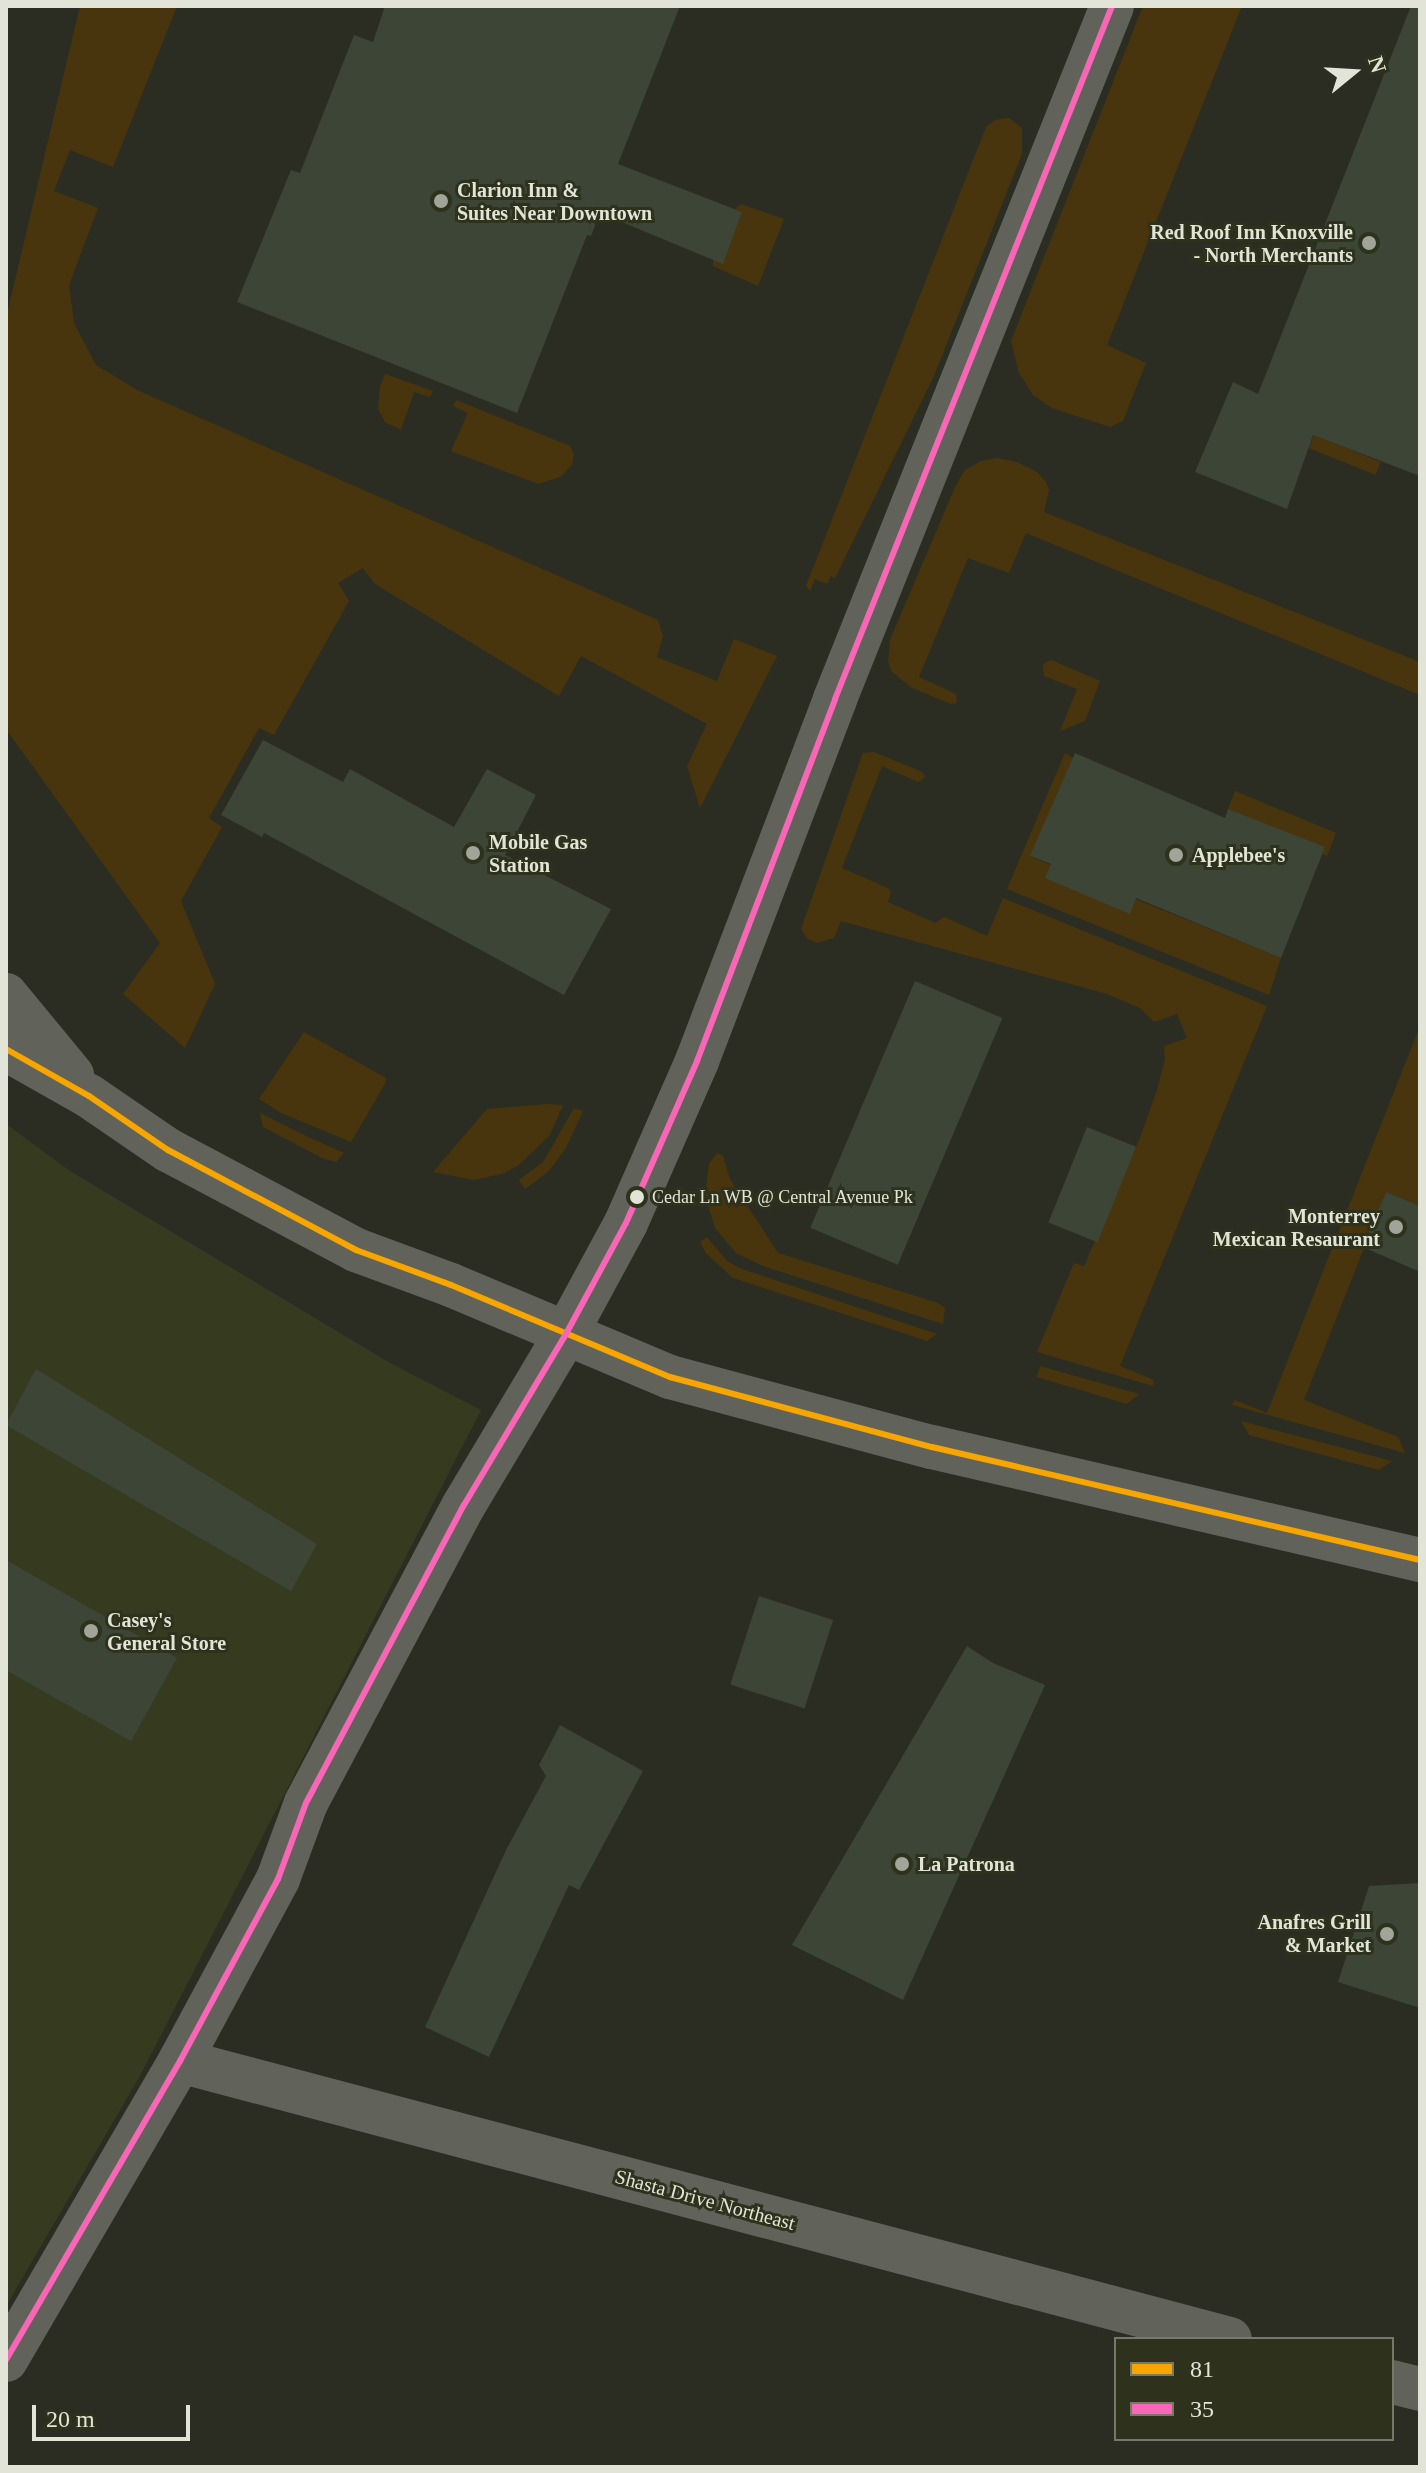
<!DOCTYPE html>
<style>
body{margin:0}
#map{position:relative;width:1426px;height:2473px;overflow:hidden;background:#2b2d22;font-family:Georgia,serif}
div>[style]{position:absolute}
.built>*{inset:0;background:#363b20}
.green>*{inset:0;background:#49350d;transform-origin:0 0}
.building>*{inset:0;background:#3d4536;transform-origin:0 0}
.minor>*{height:44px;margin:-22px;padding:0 22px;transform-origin:22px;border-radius:22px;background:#61635a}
.secondary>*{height:44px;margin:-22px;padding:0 22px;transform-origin:22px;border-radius:22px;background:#61635a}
.bus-1>*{height:6px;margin:-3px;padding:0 3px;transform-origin:3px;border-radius:3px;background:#f7a600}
.bus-2>*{height:6px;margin:-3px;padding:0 3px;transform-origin:3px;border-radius:3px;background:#fa66b7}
.dots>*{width:22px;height:22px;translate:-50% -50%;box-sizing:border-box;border:4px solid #2e321d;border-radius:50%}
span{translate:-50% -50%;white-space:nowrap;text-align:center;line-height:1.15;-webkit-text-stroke:6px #2e321d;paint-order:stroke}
.bus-label{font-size:18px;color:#e1e4d7}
.left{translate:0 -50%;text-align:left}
.poi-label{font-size:20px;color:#e1e4d7;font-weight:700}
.right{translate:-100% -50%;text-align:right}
.street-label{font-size:20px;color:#e1e4d7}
.frame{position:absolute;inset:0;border:8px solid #e1e4d7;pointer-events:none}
.legend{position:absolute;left:1114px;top:2337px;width:280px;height:104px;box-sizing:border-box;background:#2e321d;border:2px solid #767967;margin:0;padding:10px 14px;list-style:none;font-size:24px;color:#e1e4d7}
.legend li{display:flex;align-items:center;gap:16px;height:40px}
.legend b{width:40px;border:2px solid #767967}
.north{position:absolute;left:1314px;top:32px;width:80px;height:80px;-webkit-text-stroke:6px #2e321d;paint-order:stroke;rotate:72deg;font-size:22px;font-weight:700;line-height:32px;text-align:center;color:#e1e4d7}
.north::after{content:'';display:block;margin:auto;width:28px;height:36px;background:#e1e4d7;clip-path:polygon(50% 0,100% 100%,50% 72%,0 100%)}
.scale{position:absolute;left:32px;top:2405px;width:158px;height:36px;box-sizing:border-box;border:4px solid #e1e4d7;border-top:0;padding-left:10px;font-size:24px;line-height:28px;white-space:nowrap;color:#e1e4d7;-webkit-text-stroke:6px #2e321d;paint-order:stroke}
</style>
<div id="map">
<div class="built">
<div style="clip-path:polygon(6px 1124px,70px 1171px,390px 1363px,481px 1410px,141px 2074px,6px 2306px)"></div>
</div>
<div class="green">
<div style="clip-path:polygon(80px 6px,177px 6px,113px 167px,70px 150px,54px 191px,98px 208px,69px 285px,74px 323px,96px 365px,137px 390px,658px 620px,663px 636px,657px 657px,717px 681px,734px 639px,777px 656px,700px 808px,687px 766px,707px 724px,581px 656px,559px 696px,375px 584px,363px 568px,338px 583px,349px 601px,274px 735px,259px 728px,209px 818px,222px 827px,181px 901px,215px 984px,185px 1048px,123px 994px,160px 943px,6px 729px,6px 318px)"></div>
<div style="clip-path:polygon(1143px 6px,1242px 6px,1107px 345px,1146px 363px,1123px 421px,1110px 427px,1052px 408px,1033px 395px,1019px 373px,1011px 341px)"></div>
<div style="clip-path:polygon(1009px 118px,1022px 128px,1022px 154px,934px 376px,835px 578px,831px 576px,827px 584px,815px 579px,810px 591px,806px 586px,986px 127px,995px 120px)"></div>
<div style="clip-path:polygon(741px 204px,784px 219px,758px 286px,713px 266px,713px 259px,723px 263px,742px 212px,735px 209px)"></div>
<div style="clip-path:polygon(385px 374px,433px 391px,430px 397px,414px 392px,401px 430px,385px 422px,378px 409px,380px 386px)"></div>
<div style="clip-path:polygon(456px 400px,570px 446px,574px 454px,572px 465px,560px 477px,538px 484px,451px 451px,468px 413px,453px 406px)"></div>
<div style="left:1314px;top:435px;width:72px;height:14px;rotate:22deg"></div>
<div style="clip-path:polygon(997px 458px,1017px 462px,1037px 472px,1046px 482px,1049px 490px,1044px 512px,1420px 662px,1420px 695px,1026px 533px,1009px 573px,968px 558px,919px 677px,956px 694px,957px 703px,951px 704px,912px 688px,892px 672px,888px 662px,890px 640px,956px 485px,965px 470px,981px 461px)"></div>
<div style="clip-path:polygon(1051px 660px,1100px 681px,1085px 721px,1060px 731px,1077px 689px,1044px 676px,1043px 664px)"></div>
<div style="clip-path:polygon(874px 752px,922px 772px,925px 777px,918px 782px,882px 766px,842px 868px,888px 888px,891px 892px,888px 902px,935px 923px,944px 917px,987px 936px,1003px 898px,1267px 1006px,1120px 1366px,1154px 1380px,1153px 1386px,1037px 1352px,1074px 1263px,1084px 1266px,1140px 1138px,1157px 1090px,1165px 1059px,1164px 1046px,1187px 1038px,1177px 1014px,1154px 1022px,1140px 1008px,1107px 994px,841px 921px,834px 938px,817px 943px,807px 938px,801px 929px,863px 753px)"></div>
<div style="clip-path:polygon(1065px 753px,1073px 758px,1031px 857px,1281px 958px,1269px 995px,1007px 889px)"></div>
<div style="clip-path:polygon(1235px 791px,1336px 833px,1327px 856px,1322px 854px,1325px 848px,1228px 809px)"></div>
<div style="clip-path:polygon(1420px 1026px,1420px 1206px,1386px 1192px,1304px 1400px,1398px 1437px,1405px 1453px,1232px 1405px,1235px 1400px,1267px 1413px)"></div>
<div style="clip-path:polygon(304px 1032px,386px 1078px,385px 1084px,351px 1142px,281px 1113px,259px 1099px)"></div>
<div style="clip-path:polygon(547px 1104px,563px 1105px,550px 1135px,520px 1164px,505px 1173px,474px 1180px,433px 1172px,487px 1109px)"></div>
<div style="clip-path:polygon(574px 1108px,583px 1111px,566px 1148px,548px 1172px,525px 1189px,519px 1180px,543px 1162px)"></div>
<div style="clip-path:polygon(260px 1113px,304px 1135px,344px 1153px,336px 1162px,322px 1158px,263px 1127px)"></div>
<div style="clip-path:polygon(717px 1153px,723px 1156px,730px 1179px,778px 1253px,938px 1303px,945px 1308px,943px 1324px,763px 1266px,736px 1253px,715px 1228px,705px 1195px,709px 1164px)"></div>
<div style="clip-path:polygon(707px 1237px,727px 1261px,742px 1269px,937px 1334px,927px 1341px,733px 1278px,706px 1253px,700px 1242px)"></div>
<div style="clip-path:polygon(1040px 1366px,1139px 1394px,1127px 1404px,1037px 1377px)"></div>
<div style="clip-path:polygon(1241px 1421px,1392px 1461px,1379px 1470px,1249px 1435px)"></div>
</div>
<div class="building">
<div style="clip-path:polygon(385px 6px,680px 6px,618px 164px,742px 212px,723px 264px,600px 213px,591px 236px,587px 235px,517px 413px,237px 302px,291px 170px,300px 173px,354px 35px,373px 42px)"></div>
<div style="clip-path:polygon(1411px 6px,1420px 6px,1420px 476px,1313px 435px,1287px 509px,1195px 472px,1233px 382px,1258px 394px)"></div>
<div style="clip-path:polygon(263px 740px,343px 782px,350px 769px,454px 827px,487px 769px,536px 795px,505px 855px,611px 909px,564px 995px,264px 833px,262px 837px,221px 815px)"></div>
<div style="clip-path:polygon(1075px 753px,1225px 818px,1228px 809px,1325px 847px,1281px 958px,1136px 898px,1130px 914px,1045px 878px,1051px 864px,1030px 856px)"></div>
<div style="left:915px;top:981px;width:95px;height:268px;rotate:23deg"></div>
<div style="left:1087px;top:1127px;width:53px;height:103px;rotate:22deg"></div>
<div style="clip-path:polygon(1386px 1192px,1420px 1206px,1420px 1272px,1363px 1247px)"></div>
<div style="clip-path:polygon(36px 1369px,317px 1544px,291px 1591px,6px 1425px)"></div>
<div style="clip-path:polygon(6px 1560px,177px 1658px,131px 1741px,6px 1670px)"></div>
<div style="left:759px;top:1596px;width:78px;height:93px;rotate:18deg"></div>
<div style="clip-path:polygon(967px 1646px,993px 1663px,1045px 1685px,903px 2000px,792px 1945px)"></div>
<div style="clip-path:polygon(560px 1725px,643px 1771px,579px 1890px,569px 1885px,489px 2057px,425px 2027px,506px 1850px,546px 1776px,539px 1765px)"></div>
<div style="clip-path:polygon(1420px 1883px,1420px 2008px,1338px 1982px,1369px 1886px)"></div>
</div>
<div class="minor">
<div style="left:180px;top:2061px;width:1086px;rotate:14.83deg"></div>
<div style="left:1392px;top:2382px;width:29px;rotate:14deg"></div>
</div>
<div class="secondary">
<div style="left:6px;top:995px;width:104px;rotate:50.5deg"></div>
<div style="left:6px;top:1049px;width:95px;rotate:29.5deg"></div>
<div style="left:89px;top:1096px;width:96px;rotate:34.4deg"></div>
<div style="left:168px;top:1150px;width:213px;rotate:28deg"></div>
<div style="left:356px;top:1250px;width:101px;rotate:20.2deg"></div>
<div style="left:451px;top:1285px;width:238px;rotate:22.8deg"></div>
<div style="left:670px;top:1377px;width:271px;rotate:15deg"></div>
<div style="left:932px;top:1447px;width:501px;rotate:13.04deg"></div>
<div style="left:6px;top:2360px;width:346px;rotate:-59.8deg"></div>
<div style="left:180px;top:2061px;width:207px;rotate:-61.7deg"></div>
<div style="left:278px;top:1879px;width:81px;rotate:-69.8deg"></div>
<div style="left:306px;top:1803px;width:337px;rotate:-62.1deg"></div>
<div style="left:464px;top:1505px;width:201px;rotate:-59.2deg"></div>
<div style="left:567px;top:1332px;width:124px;rotate:-61.6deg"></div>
<div style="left:626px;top:1223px;width:177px;rotate:-66.3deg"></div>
<div style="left:697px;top:1061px;width:387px;rotate:-69.1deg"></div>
<div style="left:835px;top:699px;width:746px;rotate:-68.21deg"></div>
</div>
<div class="bus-1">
<div style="left:6px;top:1049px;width:95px;rotate:29.5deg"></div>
<div style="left:89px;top:1096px;width:96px;rotate:34.4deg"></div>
<div style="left:168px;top:1150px;width:213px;rotate:28deg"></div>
<div style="left:356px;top:1250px;width:101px;rotate:20.2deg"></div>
<div style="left:451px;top:1285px;width:238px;rotate:22.8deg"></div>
<div style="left:670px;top:1377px;width:271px;rotate:15deg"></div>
<div style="left:932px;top:1447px;width:501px;rotate:13.04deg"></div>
</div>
<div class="bus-2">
<div style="left:6px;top:2360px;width:346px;rotate:-59.8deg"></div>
<div style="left:180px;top:2061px;width:207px;rotate:-61.7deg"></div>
<div style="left:278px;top:1879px;width:81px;rotate:-69.8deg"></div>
<div style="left:306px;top:1803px;width:337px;rotate:-62.1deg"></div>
<div style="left:464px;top:1505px;width:201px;rotate:-59.2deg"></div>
<div style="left:567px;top:1332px;width:124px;rotate:-61.6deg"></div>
<div style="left:626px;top:1223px;width:177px;rotate:-66.3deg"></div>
<div style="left:697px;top:1061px;width:387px;rotate:-69.1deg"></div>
<div style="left:835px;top:699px;width:746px;rotate:-68.21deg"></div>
</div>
<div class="dots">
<div style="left:441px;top:201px;background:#a1a498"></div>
<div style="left:1369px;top:243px;background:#a1a498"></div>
<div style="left:473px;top:853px;background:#a1a498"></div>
<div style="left:1176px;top:855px;background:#a1a498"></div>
<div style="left:637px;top:1197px;background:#e1e4d7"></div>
<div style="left:1396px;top:1227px;background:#a1a498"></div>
<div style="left:91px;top:1631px;background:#a1a498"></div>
<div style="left:902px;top:1864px;background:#a1a498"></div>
<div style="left:1387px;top:1934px;background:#a1a498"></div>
</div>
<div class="bus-label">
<span class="left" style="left:652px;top:1197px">Cedar Ln WB @ Central Avenue Pk</span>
</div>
<div class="poi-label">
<span class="left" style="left:457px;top:202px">Clarion Inn &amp;<br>Suites Near Downtown</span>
<span class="right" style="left:1353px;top:244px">Red Roof Inn Knoxville<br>- North Merchants</span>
<span class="left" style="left:489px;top:854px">Mobile Gas<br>Station</span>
<span class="left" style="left:1192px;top:855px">Applebee's</span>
<span class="right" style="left:1380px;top:1228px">Monterrey<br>Mexican Resaurant</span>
<span class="left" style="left:107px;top:1632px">Casey's<br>General Store</span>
<span class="left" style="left:918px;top:1864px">La Patrona</span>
<span class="right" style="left:1371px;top:1934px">Anafres Grill<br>&amp; Market</span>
</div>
<div class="street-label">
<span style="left:705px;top:2200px;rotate:15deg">Shasta Drive Northeast</span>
</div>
<div class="frame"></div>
<ul class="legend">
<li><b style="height:10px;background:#f7a600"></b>81</li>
<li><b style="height:10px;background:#fa66b7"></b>35</li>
</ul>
<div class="north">N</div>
<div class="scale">20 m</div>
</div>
